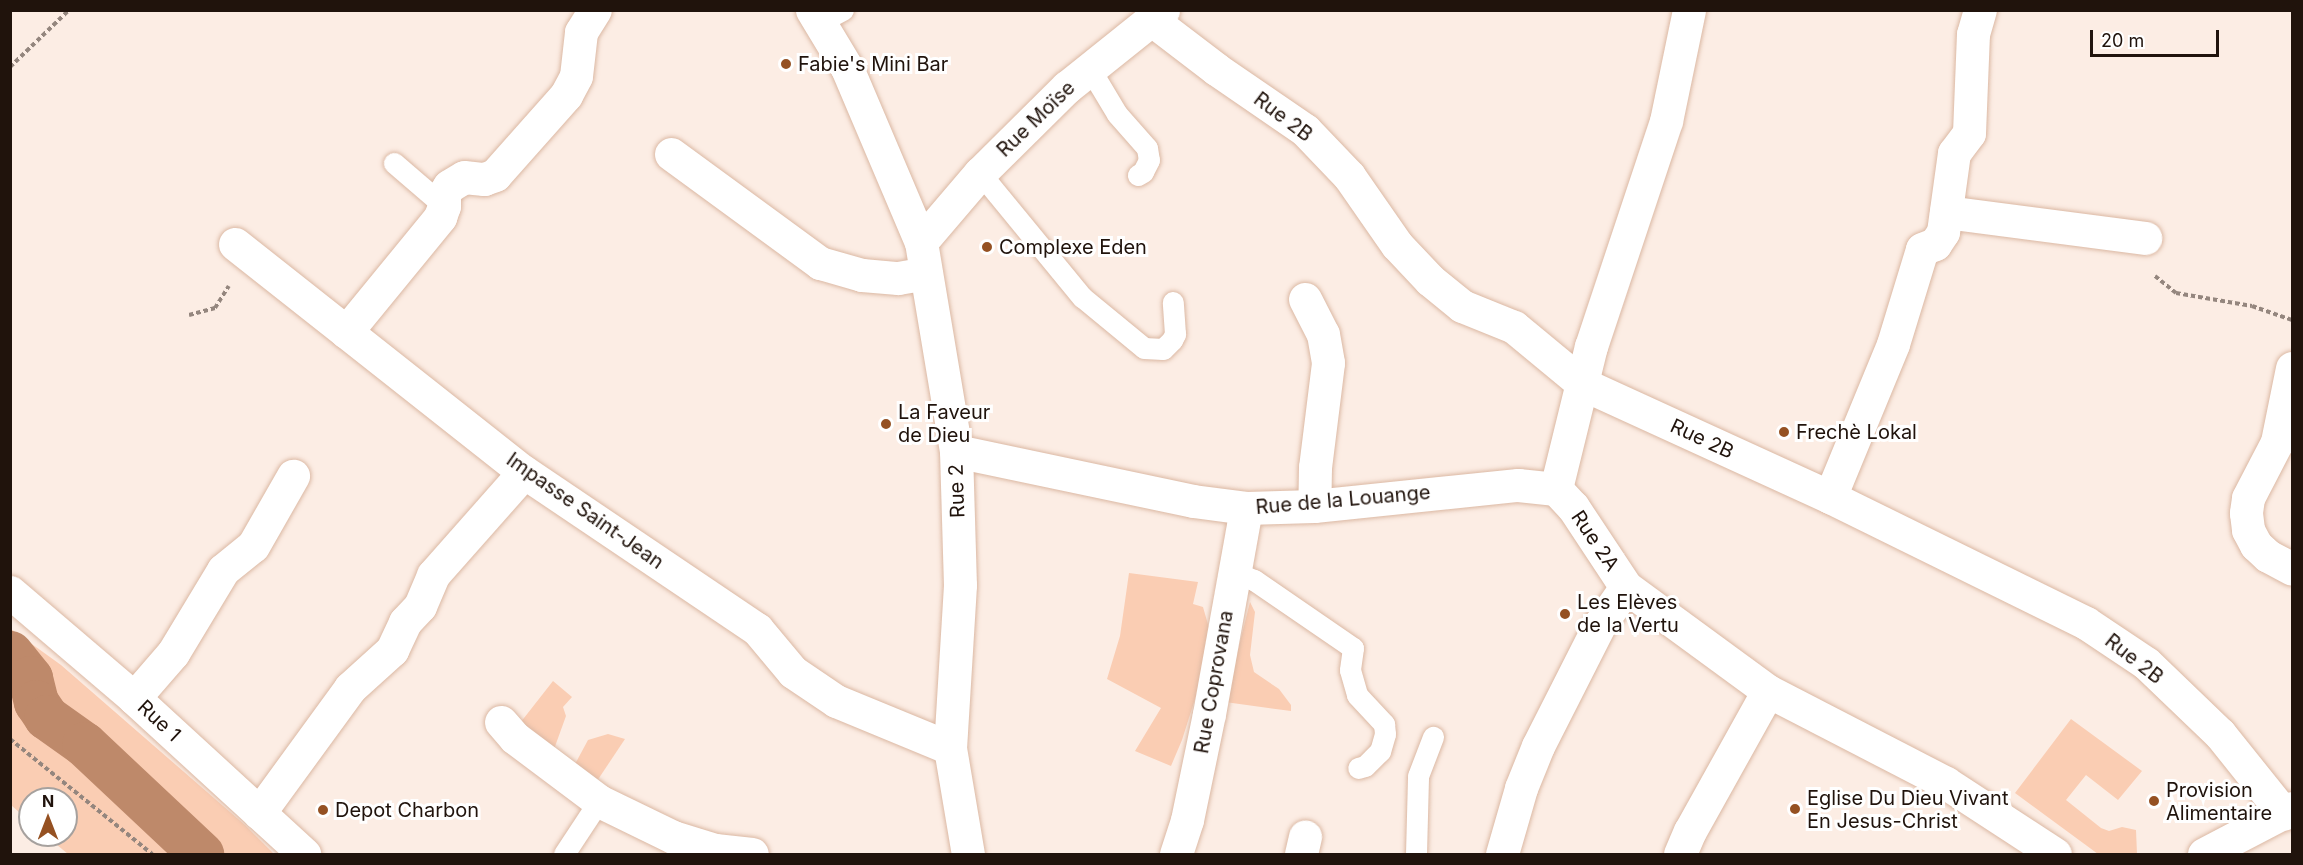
<!DOCTYPE html>
<meta charset="utf-8">
<style>
body{margin:0}
#map{position:relative;width:2303px;height:865px;overflow:hidden;background:#fcede4;font-family:Inter,sans-serif}
div>[style]{position:absolute}
.green>*{inset:0;background:#facdb3}
.canal>*{height:45px;margin:-22.5px;padding:0 22.5px;transform-origin:22.5px;border-radius:22.5px;background:#be896a}
.path>*{height:4px;margin-top:-2px;transform-origin:0;background:repeating-linear-gradient(90deg,#94867e 0 4.5px,transparent 0 7.5px)}
.roads{filter:drop-shadow(0 0 2px #dbb8a3) drop-shadow(0 0 2px #dbb8a3)}
.lane>*{height:21px;margin:-10.5px;padding:0 10.5px;transform-origin:10.5px;border-radius:10.5px;background:#fff}
.street>*{height:33px;margin:-16.5px;padding:0 16.5px;transform-origin:16.5px;border-radius:16.5px;background:#fff}
.secondary>*{height:33px;margin:-16.5px;padding:0 16.5px;transform-origin:16.5px;border-radius:16.5px;background:#fff}
.dots>*{width:16px;height:16px;translate:-50% -50%;box-sizing:border-box;border:3px solid #fff;border-radius:50%}
span{translate:-50% -50%;white-space:nowrap;text-align:center;line-height:1.15;-webkit-text-stroke:6px #fff;paint-order:stroke}
.poi-label{font-size:20px;color:#20130c}
.left{translate:0 -50%;text-align:left}
.street-label{font-size:20px;color:#20130c}
.frame{position:absolute;inset:0;border:12px solid #20130c;pointer-events:none}
.north{position:absolute;left:18px;top:787px;width:60px;height:60px;box-sizing:border-box;background:#fff;border:2px solid #a6a19e;border-radius:50%;rotate:0deg;font-size:16px;font-weight:700;line-height:24px;text-align:center;color:#20130c}
.north::after{content:'';display:block;margin:auto;width:21px;height:27px;background:#955122;clip-path:polygon(50% 0,100% 100%,50% 72%,0 100%)}
.scale{position:absolute;left:2090px;top:30px;width:129px;height:27px;box-sizing:border-box;border:3px solid #20130c;border-top:0;padding-left:8px;font-size:18px;line-height:21px;white-space:nowrap;color:#20130c;-webkit-text-stroke:4px #fff;paint-order:stroke}
</style>
<div id="map">
<div class="green">
<div style="clip-path:polygon(1129px 573px,1198px 582px,1193px 604px,1203px 607px,1209px 628px,1208px 658px,1182px 740px,1171px 766px,1135px 751px,1161px 708px,1107px 679px,1120px 636px)"></div>
<div style="clip-path:polygon(1250px 602px,1255px 612px,1250px 655px,1254px 672px,1279px 689px,1291px 705px,1291px 711px,1225px 702px)"></div>
<div style="clip-path:polygon(11px 629px,61px 665px,245px 825px,274px 854px,215px 854px,182px 824px,144px 776px,45px 700px,38px 678px,29px 661px,11px 643px)"></div>
<div style="clip-path:polygon(10px 676px,29px 710px,67px 751px,142px 810px,190px 854px,68px 854px,45px 835px,66px 835px,66px 799px,30px 799px,30px 822px,11px 805px)"></div>
<div style="clip-path:polygon(553px 681px,572px 697px,563px 707px,566px 716px,553px 752px,513px 732px)"></div>
<div style="clip-path:polygon(2071px 719px,2142px 771px,2118px 800px,2086px 775px,2066px 800px,2101px 828px,2109px 831px,2122px 827px,2136px 830px,2137px 854px,2098px 854px,2015px 793px)"></div>
<div style="clip-path:polygon(608px 734px,625px 739px,595px 784px,574px 766px,588px 740px)"></div>
</div>
<div class="canal">
<div style="left:10px;top:653px;width:32px;rotate:51deg"></div>
<div style="left:30px;top:678px;width:25px;rotate:76deg"></div>
<div style="left:36px;top:702px;width:18px;rotate:56deg"></div>
<div style="left:46px;top:717px;width:47px;rotate:35.4deg"></div>
<div style="left:84px;top:744px;width:161px;rotate:43.2deg"></div>
</div>
<div class="path">
<div style="left:10px;top:67px;width:82px;rotate:-44deg"></div>
<div style="left:2155px;top:276px;width:27px;rotate:39deg"></div>
<div style="left:2176px;top:293px;width:77px;rotate:9.7deg"></div>
<div style="left:2252px;top:306px;width:42px;rotate:19.3deg"></div>
<div style="left:189px;top:315px;width:27px;rotate:-15deg"></div>
<div style="left:215px;top:308px;width:26px;rotate:-58deg"></div>
<div style="left:10px;top:739px;width:183px;rotate:39deg"></div>
</div>
<div class="roads">
<div class="lane">
<div style="left:820px;top:22px;width:26px;rotate:-28deg"></div>
<div style="left:1090px;top:69px;width:52px;rotate:59deg"></div>
<div style="left:1117px;top:114px;width:45px;rotate:48.6deg"></div>
<div style="left:1147px;top:148px;width:12px;rotate:81deg"></div>
<div style="left:1149px;top:160px;width:13px;rotate:117deg"></div>
<div style="left:1143px;top:172px;width:6px;rotate:149deg"></div>
<div style="left:394px;top:163px;width:66px;rotate:40.7deg"></div>
<div style="left:980px;top:173px;width:161px;rotate:50.6deg"></div>
<div style="left:1082px;top:297px;width:80px;rotate:39.4deg"></div>
<div style="left:1144px;top:348px;width:19px;rotate:3deg"></div>
<div style="left:1163px;top:349px;width:13px;rotate:-45deg"></div>
<div style="left:1172px;top:340px;width:7px;rotate:-63deg"></div>
<div style="left:1175px;top:334px;width:32px;rotate:-94deg"></div>
<div style="left:1234px;top:572px;width:22px;rotate:22deg"></div>
<div style="left:1254px;top:580px;width:120px;rotate:34.5deg"></div>
<div style="left:1353px;top:648px;width:22px;rotate:98deg"></div>
<div style="left:1350px;top:670px;width:26px;rotate:74deg"></div>
<div style="left:1357px;top:695px;width:40px;rotate:47deg"></div>
<div style="left:1384px;top:724px;width:10px;rotate:84deg"></div>
<div style="left:1385px;top:734px;width:18px;rotate:106deg"></div>
<div style="left:1380px;top:751px;width:21px;rotate:135deg"></div>
<div style="left:1365px;top:766px;width:7px;rotate:164deg"></div>
<div style="left:564px;top:854px;width:64px;rotate:-56.6deg"></div>
<div style="left:1416px;top:854px;width:78px;rotate:-88.5deg"></div>
<div style="left:1418px;top:776px;width:42px;rotate:-69deg"></div>
</div>
<div class="street">
<div style="left:812px;top:10px;width:68px;rotate:58.9deg"></div>
<div style="left:847px;top:68px;width:189px;rotate:67deg"></div>
<div style="left:921px;top:242px;width:212px;rotate:80.5deg"></div>
<div style="left:956px;top:451px;width:134px;rotate:88.3deg"></div>
<div style="left:960px;top:585px;width:163px;rotate:93.5deg"></div>
<div style="left:950px;top:748px;width:108px;rotate:80.4deg"></div>
<div style="left:1689px;top:10px;width:113px;rotate:101.7deg"></div>
<div style="left:1666px;top:121px;width:237px;rotate:108.4deg"></div>
<div style="left:1591px;top:346px;width:147px;rotate:103.8deg"></div>
<div style="left:1556px;top:489px;width:25px;rotate:47deg"></div>
<div style="left:1573px;top:507px;width:96px;rotate:56.5deg"></div>
<div style="left:1626px;top:587px;width:176px;rotate:36.2deg"></div>
<div style="left:1768px;top:691px;width:200px;rotate:27.3deg"></div>
<div style="left:1946px;top:783px;width:130px;rotate:33.1deg"></div>
<div style="left:1152px;top:20px;width:81px;rotate:37.4deg"></div>
<div style="left:1216px;top:69px;width:108px;rotate:34.4deg"></div>
<div style="left:1305px;top:130px;width:64px;rotate:46.3deg"></div>
<div style="left:1349px;top:176px;width:84px;rotate:55.2deg"></div>
<div style="left:1397px;top:245px;width:48px;rotate:46.7deg"></div>
<div style="left:1430px;top:280px;width:41px;rotate:39.1deg"></div>
<div style="left:1462px;top:306px;width:56px;rotate:22deg"></div>
<div style="left:1514px;top:327px;width:89px;rotate:39.6deg"></div>
<div style="left:1583px;top:384px;width:272px;rotate:24.6deg"></div>
<div style="left:1830px;top:497px;width:285px;rotate:26.2deg"></div>
<div style="left:2086px;top:623px;width:72px;rotate:33.7deg"></div>
<div style="left:2146px;top:663px;width:103px;rotate:43.8deg"></div>
<div style="left:2220px;top:734px;width:102px;rotate:51.3deg"></div>
<div style="left:671px;top:154px;width:185px;rotate:36.2deg"></div>
<div style="left:820px;top:263px;width:44px;rotate:15.9deg"></div>
<div style="left:862px;top:275px;width:36px;rotate:5deg"></div>
<div style="left:898px;top:278px;width:28px;rotate:-10deg"></div>
<div style="left:1946px;top:212px;width:201px;rotate:7.4deg"></div>
<div style="left:921px;top:242px;width:91px;rotate:-49.5deg"></div>
<div style="left:980px;top:173px;width:122px;rotate:-44.7deg"></div>
<div style="left:1067px;top:87px;width:123px;rotate:-38.7deg"></div>
<div style="left:235px;top:244px;width:368px;rotate:38.3deg"></div>
<div style="left:524px;top:472px;width:281px;rotate:34deg"></div>
<div style="left:757px;top:629px;width:56px;rotate:50.1deg"></div>
<div style="left:793px;top:672px;width:52px;rotate:34deg"></div>
<div style="left:836px;top:701px;width:123px;rotate:22.4deg"></div>
<div style="left:1305px;top:299px;width:39px;rotate:63deg"></div>
<div style="left:1323px;top:334px;width:29px;rotate:80deg"></div>
<div style="left:1328px;top:363px;width:105px;rotate:97.1deg"></div>
<div style="left:1315px;top:467px;width:39px;rotate:91deg"></div>
<div style="left:346px;top:332px;width:149px;rotate:-50.7deg"></div>
<div style="left:440px;top:217px;width:12px;rotate:-70deg"></div>
<div style="left:444px;top:206px;width:12px;rotate:-90deg"></div>
<div style="left:444px;top:194px;width:9px;rotate:-58deg"></div>
<div style="left:449px;top:186px;width:17px;rotate:-31deg"></div>
<div style="left:464px;top:177px;width:20px;rotate:6deg"></div>
<div style="left:484px;top:179px;width:12px;rotate:-20deg"></div>
<div style="left:495px;top:175px;width:107px;rotate:-48.4deg"></div>
<div style="left:566px;top:95px;width:21px;rotate:-62deg"></div>
<div style="left:576px;top:76px;width:44px;rotate:-83.5deg"></div>
<div style="left:581px;top:32px;width:26px;rotate:-58deg"></div>
<div style="left:2292px;top:368px;width:76px;rotate:101.5deg"></div>
<div style="left:2277px;top:442px;width:63px;rotate:117.4deg"></div>
<div style="left:2248px;top:498px;width:15px;rotate:98deg"></div>
<div style="left:2246px;top:513px;width:17px;rotate:83deg"></div>
<div style="left:2248px;top:530px;width:17px;rotate:62deg"></div>
<div style="left:2256px;top:545px;width:16px;rotate:43deg"></div>
<div style="left:2268px;top:556px;width:27px;rotate:28deg"></div>
<div style="left:956px;top:451px;width:242px;rotate:11.9deg"></div>
<div style="left:1193px;top:501px;width:53px;rotate:7.5deg"></div>
<div style="left:1246px;top:508px;width:68px;rotate:-1.7deg"></div>
<div style="left:1314px;top:506px;width:205px;rotate:-5.9deg"></div>
<div style="left:1518px;top:485px;width:38px;rotate:6deg"></div>
<div style="left:1830px;top:497px;width:165px;rotate:-67.6deg"></div>
<div style="left:1893px;top:344px;width:99px;rotate:-73deg"></div>
<div style="left:1922px;top:249px;width:14px;rotate:-21deg"></div>
<div style="left:1935px;top:244px;width:14px;rotate:-56deg"></div>
<div style="left:1943px;top:232px;width:80px;rotate:-82.1deg"></div>
<div style="left:1954px;top:153px;width:25px;rotate:-53deg"></div>
<div style="left:1969px;top:133px;width:99px;rotate:-87.7deg"></div>
<div style="left:1973px;top:34px;width:25px;rotate:-74deg"></div>
<div style="left:10px;top:592px;width:163px;rotate:40.5deg"></div>
<div style="left:134px;top:698px;width:231px;rotate:42.5deg"></div>
<div style="left:134px;top:698px;width:60px;rotate:-49.1deg"></div>
<div style="left:173px;top:653px;width:97px;rotate:-58.9deg"></div>
<div style="left:223px;top:570px;width:38px;rotate:-39deg"></div>
<div style="left:253px;top:546px;width:81px;rotate:-60.3deg"></div>
<div style="left:501px;top:722px;width:21px;rotate:49deg"></div>
<div style="left:515px;top:738px;width:105px;rotate:36.9deg"></div>
<div style="left:599px;top:801px;width:82px;rotate:25.9deg"></div>
<div style="left:673px;top:837px;width:44px;rotate:17.2deg"></div>
<div style="left:715px;top:850px;width:37px;rotate:6deg"></div>
<div style="left:259px;top:813px;width:155px;rotate:-53.9deg"></div>
<div style="left:350px;top:688px;width:57px;rotate:-42.1deg"></div>
<div style="left:392px;top:650px;width:31px;rotate:-65deg"></div>
<div style="left:405px;top:622px;width:22px;rotate:-47deg"></div>
<div style="left:420px;top:606px;width:34px;rotate:-67deg"></div>
<div style="left:433px;top:575px;width:137px;rotate:-48.5deg"></div>
<div style="left:1176px;top:854px;width:36px;rotate:-72deg"></div>
<div style="left:1187px;top:820px;width:108px;rotate:-78.3deg"></div>
<div style="left:1209px;top:714px;width:209px;rotate:-79.8deg"></div>
<div style="left:1301px;top:854px;width:18px;rotate:-77deg"></div>
<div style="left:1502px;top:854px;width:69px;rotate:-73.9deg"></div>
<div style="left:1521px;top:788px;width:45px;rotate:-68deg"></div>
<div style="left:1538px;top:746px;width:137px;rotate:-63.1deg"></div>
<div style="left:1600px;top:624px;width:45px;rotate:-54.9deg"></div>
<div style="left:1680px;top:854px;width:25px;rotate:-67deg"></div>
<div style="left:1690px;top:831px;width:160px;rotate:-60.9deg"></div>
</div>
<div class="secondary">
<div style="left:2204px;top:854px;width:99px;rotate:-27.6deg"></div>
</div>
</div>
<div class="dots">
<div style="left:786px;top:64px;background:#955122"></div>
<div style="left:987px;top:247px;background:#955122"></div>
<div style="left:886px;top:424px;background:#955122"></div>
<div style="left:1784px;top:432px;background:#955122"></div>
<div style="left:1565px;top:614px;background:#955122"></div>
<div style="left:2154px;top:801px;background:#955122"></div>
<div style="left:1795px;top:809px;background:#955122"></div>
<div style="left:323px;top:810px;background:#955122"></div>
</div>
<div class="poi-label">
<span class="left" style="left:798px;top:64px">Fabie's Mini Bar</span>
<span class="left" style="left:999px;top:247px">Complexe Eden</span>
<span class="left" style="left:898px;top:424px">La Faveur<br>de Dieu</span>
<span class="left" style="left:1796px;top:432px">Frechè Lokal</span>
<span class="left" style="left:1577px;top:614px">Les Elèves<br>de la Vertu</span>
<span class="left" style="left:2166px;top:802px">Provision<br>Alimentaire</span>
<span class="left" style="left:1807px;top:810px">Eglise Du Dieu Vivant<br>En Jesus-Christ</span>
<span class="left" style="left:335px;top:810px">Depot Charbon</span>
</div>
<div class="street-label">
<span style="left:1283px;top:117px;rotate:37deg">Rue 2B</span>
<span style="left:1036px;top:119px;rotate:-44deg">Rue Moïse</span>
<span style="left:1702px;top:439px;rotate:25deg">Rue 2B</span>
<span style="left:957px;top:491px;rotate:-92deg">Rue 2</span>
<span style="left:1343px;top:500px;rotate:-5deg">Rue de la Louange</span>
<span style="left:585px;top:511px;rotate:35deg">Impasse Saint-Jean</span>
<span style="left:1595px;top:541px;rotate:56deg">Rue 2A</span>
<span style="left:2134px;top:659px;rotate:38deg">Rue 2B</span>
<span style="left:1214px;top:682px;rotate:-80deg">Rue Coprovana</span>
<span style="left:159px;top:721px;rotate:43deg">Rue 1</span>
</div>
<div class="frame"></div>
<div class="north">N</div>
<div class="scale">20 m</div>
</div>
